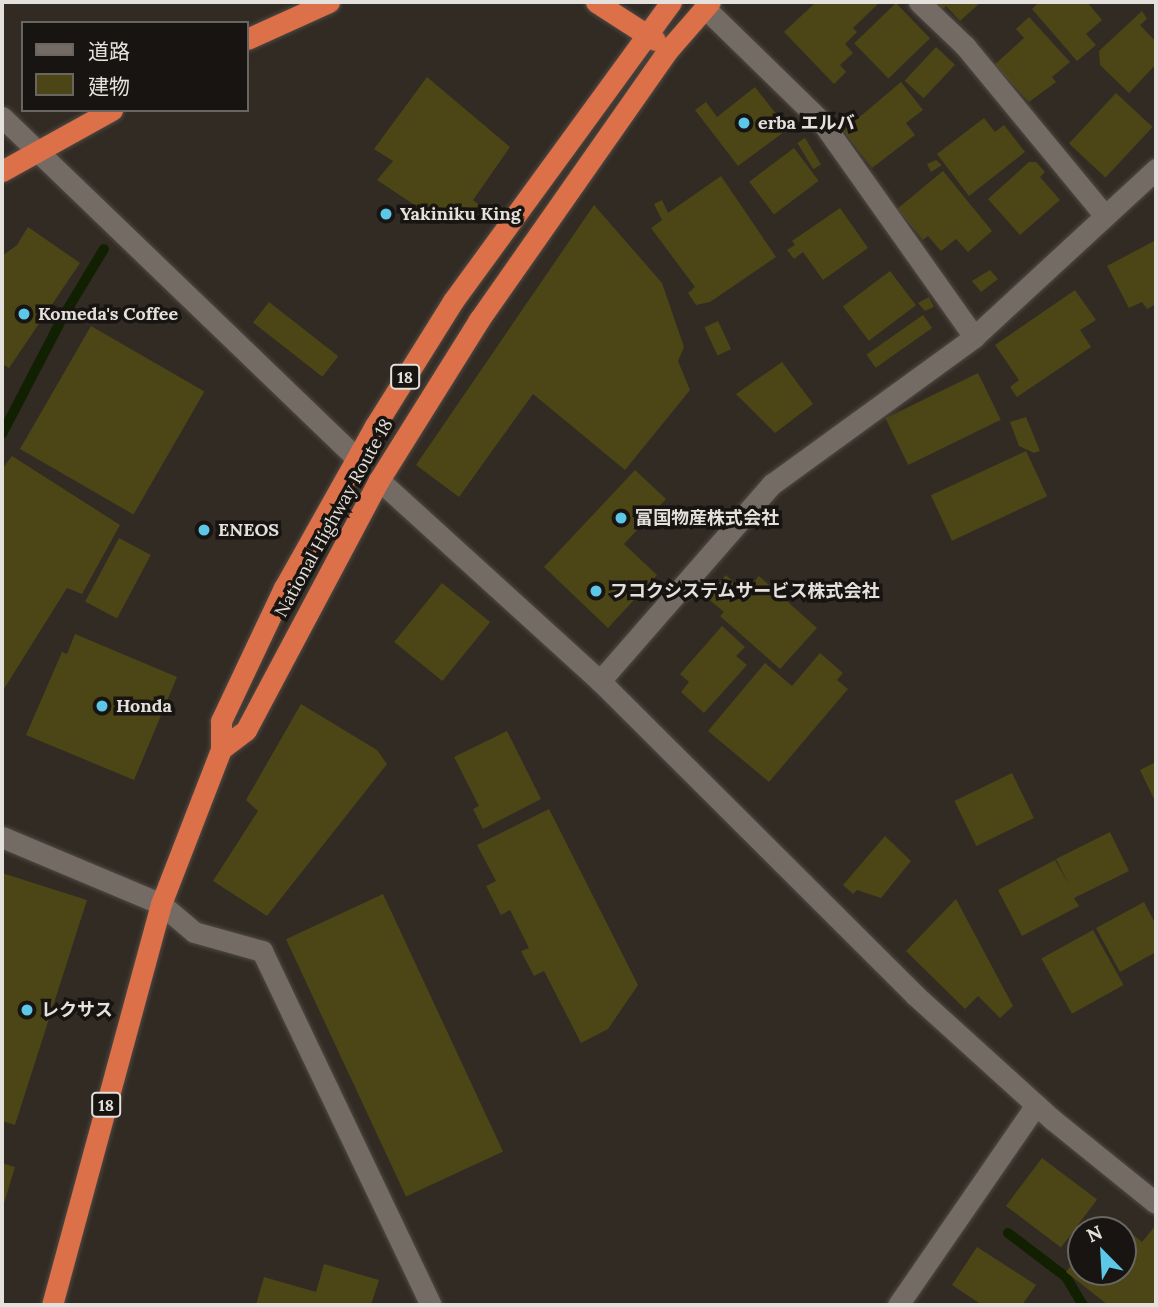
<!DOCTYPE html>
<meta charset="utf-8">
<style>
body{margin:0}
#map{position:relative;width:1158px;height:1307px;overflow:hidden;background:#322b24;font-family:Lora,"Noto Sans JP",serif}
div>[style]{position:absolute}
.stream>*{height:10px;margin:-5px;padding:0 5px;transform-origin:5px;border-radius:5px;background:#102000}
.building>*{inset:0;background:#4c4516;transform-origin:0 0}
.roads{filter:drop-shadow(0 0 2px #4f4943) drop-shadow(0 0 2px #4f4943)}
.minor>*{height:21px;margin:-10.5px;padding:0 10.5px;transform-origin:10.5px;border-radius:10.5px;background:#746c64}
.highway>*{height:21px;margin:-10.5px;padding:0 10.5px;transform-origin:10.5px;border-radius:10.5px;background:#dc7049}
.dots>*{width:19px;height:19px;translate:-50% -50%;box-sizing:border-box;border:4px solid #171411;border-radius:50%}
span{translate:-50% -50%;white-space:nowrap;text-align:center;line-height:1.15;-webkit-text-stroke:7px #171411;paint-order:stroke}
.shield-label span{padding:2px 5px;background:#171411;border:2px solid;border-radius:5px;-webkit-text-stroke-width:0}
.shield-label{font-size:16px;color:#e4e0db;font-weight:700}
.poi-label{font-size:18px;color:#e4e0db;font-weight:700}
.left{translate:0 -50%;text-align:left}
.street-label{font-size:18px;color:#e4e0db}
.frame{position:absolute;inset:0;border:4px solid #e4e0db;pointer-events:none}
.legend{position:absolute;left:21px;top:21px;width:228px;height:91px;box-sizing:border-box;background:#171411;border:2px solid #696662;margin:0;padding:9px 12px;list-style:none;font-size:21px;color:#e4e0db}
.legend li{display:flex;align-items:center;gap:14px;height:35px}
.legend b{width:35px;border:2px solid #696662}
.north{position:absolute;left:1067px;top:1216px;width:70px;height:70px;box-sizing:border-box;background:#171411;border:2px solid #696662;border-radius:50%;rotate:336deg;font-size:19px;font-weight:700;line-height:28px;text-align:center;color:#e4e0db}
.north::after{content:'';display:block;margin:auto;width:24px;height:32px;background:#5cc7e7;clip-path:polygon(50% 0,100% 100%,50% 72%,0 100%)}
</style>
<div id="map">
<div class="stream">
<div style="left:2px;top:434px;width:134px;rotate:-62.5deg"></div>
<div style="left:64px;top:315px;width:77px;rotate:-58.8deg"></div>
<div style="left:1008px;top:1233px;width:73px;rotate:37.2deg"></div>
<div style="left:1066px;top:1277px;width:33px;rotate:59deg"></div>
</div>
<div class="building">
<div style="clip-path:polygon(816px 2px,880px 2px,853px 28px,857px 32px,845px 44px,853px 53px,840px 65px,846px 72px,834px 84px,784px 32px)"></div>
<div style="clip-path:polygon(935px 2px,981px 2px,960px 21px,946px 6px,942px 10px)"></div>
<div style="clip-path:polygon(1039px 2px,1087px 2px,1102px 20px,1086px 34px,1096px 45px,1077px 61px,1032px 9px)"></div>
<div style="left:896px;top:3px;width:49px;height:58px;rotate:46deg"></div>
<div style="clip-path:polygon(1142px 11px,1147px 19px,1140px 25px,1156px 42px,1156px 64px,1129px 93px,1100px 65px,1099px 51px)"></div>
<div style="clip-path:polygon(1029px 17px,1070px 62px,1052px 77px,1056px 82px,1029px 102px,994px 65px,1024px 38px,1016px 29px)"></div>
<div style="left:936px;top:47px;width:26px;height:46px;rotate:43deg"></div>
<div style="clip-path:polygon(427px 77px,510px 147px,473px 200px,479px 205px,472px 215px,466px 209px,443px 224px,377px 180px,393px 161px,374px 149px)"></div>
<div style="clip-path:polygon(901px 82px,923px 110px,906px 123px,915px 135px,872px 168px,843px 131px)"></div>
<div style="clip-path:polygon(755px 87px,788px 129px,738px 166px,695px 110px,706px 102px,717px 117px)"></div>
<div style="left:1116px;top:93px;width:50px;height:69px;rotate:43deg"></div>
<div style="clip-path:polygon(984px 118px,995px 132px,1004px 125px,1025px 152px,969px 196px,937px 154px)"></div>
<div style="left:805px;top:138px;width:31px;height:9px;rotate:59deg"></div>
<div style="left:794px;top:148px;width:41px;height:56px;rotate:53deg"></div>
<div style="clip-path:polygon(936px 160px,942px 165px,931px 172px,927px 164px)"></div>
<div style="clip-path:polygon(1029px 162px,1036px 162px,1045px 172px,1040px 177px,1060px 200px,1020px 235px,988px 199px)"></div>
<div style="clip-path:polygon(943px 171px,992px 231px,968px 252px,956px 239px,941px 251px,928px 236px,923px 240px,897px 209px)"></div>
<div style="clip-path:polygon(721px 176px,776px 257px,710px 302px,696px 305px,688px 293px,695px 287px,651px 228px,662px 220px,654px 204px,662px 200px,668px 213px)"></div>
<div style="clip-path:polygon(594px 205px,662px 283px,684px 347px,678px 361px,690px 390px,625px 470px,533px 394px,459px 497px,416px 465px)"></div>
<div style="clip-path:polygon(840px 208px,868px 248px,823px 280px,803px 252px,794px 259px,787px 250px,795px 245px,792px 241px)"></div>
<div style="clip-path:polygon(28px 227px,80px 263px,9px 368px,2px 364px,2px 256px,17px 245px)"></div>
<div style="clip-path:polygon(1156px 240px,1156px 304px,1147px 309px,1142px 302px,1129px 308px,1107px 266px)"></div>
<div style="clip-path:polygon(990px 270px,998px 279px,981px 292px,972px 281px)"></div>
<div style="left:890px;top:271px;width:43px;height:59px;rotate:53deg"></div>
<div style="clip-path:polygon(1075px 290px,1096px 320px,1080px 330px,1091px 347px,1017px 397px,1010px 387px,1019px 380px,995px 345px)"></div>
<div style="clip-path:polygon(929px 297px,934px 307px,925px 311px,918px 303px)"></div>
<div style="left:269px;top:302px;width:88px;height:26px;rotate:38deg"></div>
<div style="left:923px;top:315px;width:16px;height:69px;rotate:55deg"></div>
<div style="left:718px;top:321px;width:31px;height:15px;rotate:65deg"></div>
<div style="left:91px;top:326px;width:131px;height:142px;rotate:30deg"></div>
<div style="clip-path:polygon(782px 362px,813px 404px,775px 433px,736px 394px)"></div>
<div style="left:978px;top:373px;width:52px;height:103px;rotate:64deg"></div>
<div style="clip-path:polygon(1026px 417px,1040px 451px,1034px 453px,1019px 446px,1010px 422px)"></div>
<div style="left:1026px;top:451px;width:50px;height:105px;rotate:65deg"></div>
<div style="clip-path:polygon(12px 456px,120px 525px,82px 594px,67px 588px,2px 692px,2px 469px)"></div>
<div style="clip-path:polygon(635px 470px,666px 499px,624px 544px,657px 575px,608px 628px,544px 567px)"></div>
<div style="left:119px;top:538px;width:36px;height:72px;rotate:28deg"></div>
<div style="clip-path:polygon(726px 575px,745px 592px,759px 576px,817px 628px,780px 669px,720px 616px,724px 612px,706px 597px)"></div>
<div style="left:442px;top:583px;width:62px;height:76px;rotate:39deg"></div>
<div style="clip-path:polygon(722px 626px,745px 647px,736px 656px,747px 665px,704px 713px,681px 692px,689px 682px,680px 674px)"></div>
<div style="clip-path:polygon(75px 634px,177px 677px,134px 780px,26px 735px,62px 652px,67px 654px)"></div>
<div style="clip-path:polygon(820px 653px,843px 673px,837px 680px,848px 689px,769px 782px,708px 731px,765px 663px,792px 686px)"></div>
<div style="clip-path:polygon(301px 704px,377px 750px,387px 764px,267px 916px,213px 881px,258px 811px,246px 800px)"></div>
<div style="clip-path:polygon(507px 731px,541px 799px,483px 829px,473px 809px,479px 806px,454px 757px)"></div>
<div style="clip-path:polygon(1156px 762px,1156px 803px,1140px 770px)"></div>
<div style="left:1012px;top:773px;width:50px;height:64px;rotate:64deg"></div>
<div style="clip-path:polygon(549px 809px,638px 985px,608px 1029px,581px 1043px,544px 971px,534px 976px,521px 951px,529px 948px,510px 910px,501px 915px,486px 886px,496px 881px,477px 845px)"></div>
<div style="clip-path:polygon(1110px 832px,1129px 871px,1074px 898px,1079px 906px,1022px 936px,998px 890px,1055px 860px,1069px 885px,1056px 859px)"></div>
<div style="clip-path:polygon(885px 836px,911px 861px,881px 898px,857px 890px,853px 894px,843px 885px)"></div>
<div style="clip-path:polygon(2px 873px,87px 900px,15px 1125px,2px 1121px)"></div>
<div style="left:383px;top:894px;width:284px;height:107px;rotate:65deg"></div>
<div style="clip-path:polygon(956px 899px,1013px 1006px,1000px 1018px,978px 996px,965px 1009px,906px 951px)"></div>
<div style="clip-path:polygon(1144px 902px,1156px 925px,1156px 952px,1120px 972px,1096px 928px)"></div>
<div style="left:1093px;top:930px;width:63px;height:59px;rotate:61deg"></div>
<div style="left:1042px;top:1158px;width:69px;height:60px;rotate:37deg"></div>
<div style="clip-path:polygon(2px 1163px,15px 1167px,2px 1210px)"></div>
<div style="clip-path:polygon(1110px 1217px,1142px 1242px,1156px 1225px,1156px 1305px,1108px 1305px,1066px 1272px,1081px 1253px,1081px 1272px,1123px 1272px,1123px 1230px,1100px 1230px)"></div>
<div style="clip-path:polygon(977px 1247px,1036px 1285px,1022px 1305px,982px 1305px,952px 1285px)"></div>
<div style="clip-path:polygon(324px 1264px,379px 1280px,371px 1305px,256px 1305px,264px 1277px,316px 1292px)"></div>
</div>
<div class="roads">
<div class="minor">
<div style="left:919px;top:2px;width:64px;rotate:43.7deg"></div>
<div style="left:965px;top:46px;width:220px;rotate:50.5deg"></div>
<div style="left:704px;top:7px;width:165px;rotate:44.3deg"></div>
<div style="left:822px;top:122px;width:263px;rotate:54.7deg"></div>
<div style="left:2px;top:117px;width:493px;rotate:43.9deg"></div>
<div style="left:379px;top:480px;width:299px;rotate:42.3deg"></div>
<div style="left:600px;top:681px;width:445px;rotate:44.9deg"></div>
<div style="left:915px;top:995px;width:186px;rotate:42.2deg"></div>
<div style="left:1053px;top:1120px;width:132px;rotate:38.9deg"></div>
<div style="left:600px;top:681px;width:262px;rotate:-48.9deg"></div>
<div style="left:772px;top:484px;width:250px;rotate:-36deg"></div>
<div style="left:974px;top:337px;width:248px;rotate:-42.7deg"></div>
<div style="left:2px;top:837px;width:173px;rotate:22.8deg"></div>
<div style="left:161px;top:904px;width:43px;rotate:40.3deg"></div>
<div style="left:194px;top:932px;width:71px;rotate:15.6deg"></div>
<div style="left:262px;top:951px;width:392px;rotate:64.5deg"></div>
<div style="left:898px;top:1305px;width:243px;rotate:-55.4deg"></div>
</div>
<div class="highway">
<div style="left:596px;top:2px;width:70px;rotate:32.8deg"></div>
<div style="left:247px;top:39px;width:90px;rotate:-24.3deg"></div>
<div style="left:2px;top:171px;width:126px;rotate:-29deg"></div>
<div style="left:221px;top:749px;width:31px;rotate:-37deg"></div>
<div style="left:246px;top:730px;width:283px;rotate:-62deg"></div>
<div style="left:379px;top:480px;width:189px;rotate:-58deg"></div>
<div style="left:479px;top:320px;width:331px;rotate:-55deg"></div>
<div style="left:669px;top:49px;width:62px;rotate:-48.9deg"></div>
<div style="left:52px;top:1305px;width:416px;rotate:-74.8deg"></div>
<div style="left:161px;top:904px;width:166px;rotate:-68.8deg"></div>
<div style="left:221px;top:749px;width:28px;rotate:-90deg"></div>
<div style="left:221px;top:721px;width:147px;rotate:-64.7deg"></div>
<div style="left:284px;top:588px;width:186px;rotate:-60.7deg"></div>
<div style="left:375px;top:426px;width:147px;rotate:-58deg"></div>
<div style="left:453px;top:301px;width:370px;rotate:-53.9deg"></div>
</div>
</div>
<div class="dots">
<div style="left:744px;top:123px;background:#5cc7e7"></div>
<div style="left:386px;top:214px;background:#5cc7e7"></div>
<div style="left:24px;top:314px;background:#5cc7e7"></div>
<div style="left:621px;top:518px;background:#5cc7e7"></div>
<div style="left:204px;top:530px;background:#5cc7e7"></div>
<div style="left:596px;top:591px;background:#5cc7e7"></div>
<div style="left:102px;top:706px;background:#5cc7e7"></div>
<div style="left:27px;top:1010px;background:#5cc7e7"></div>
</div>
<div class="shield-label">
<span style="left:405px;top:377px">18</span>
<span style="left:106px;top:1105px">18</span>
</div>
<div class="poi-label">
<span class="left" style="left:758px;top:123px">erba エルバ</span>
<span class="left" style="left:400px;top:214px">Yakiniku King</span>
<span class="left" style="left:38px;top:314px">Komeda's Coffee</span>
<span class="left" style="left:635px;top:518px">富国物産株式会社</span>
<span class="left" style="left:218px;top:530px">ENEOS</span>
<span class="left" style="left:610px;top:591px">フコクシステムサービス株式会社</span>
<span class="left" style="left:116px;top:706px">Honda</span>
<span class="left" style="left:41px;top:1010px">レクサス</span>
</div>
<div class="street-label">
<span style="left:334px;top:518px;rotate:-61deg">National Highway Route 18</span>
</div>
<div class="frame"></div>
<ul class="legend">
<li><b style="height:9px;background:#746c64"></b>道路</li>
<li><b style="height:19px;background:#4c4516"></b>建物</li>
</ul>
<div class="north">N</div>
</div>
